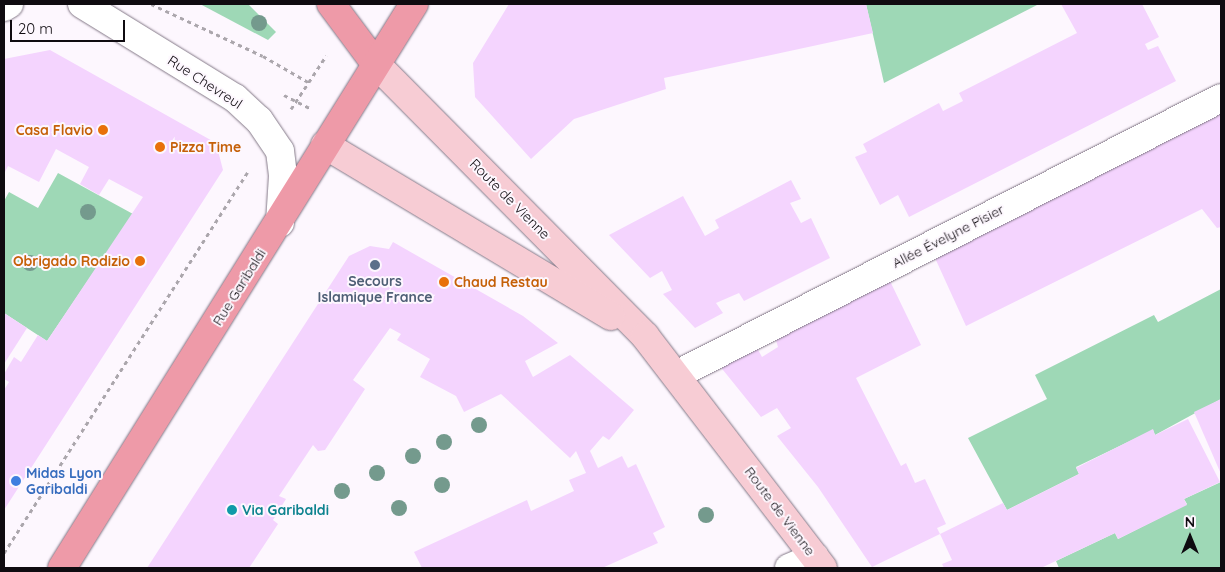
<!DOCTYPE html>
<meta charset="utf-8">
<style>
body{margin:0}
#map{position:relative;width:1225px;height:572px;overflow:hidden;background:#fdf7fe;font-family:Quicksand,sans-serif}
div>[style]{position:absolute}
.green>*{inset:0;background:#9ed8b6}
.building>*{inset:0;background:#f4d4fe}
.path>*{height:3px;margin-top:-1.5px;transform-origin:0;background:repeating-linear-gradient(90deg,#aba6ac 0 4px,transparent 0 8px)}
.roads{filter:drop-shadow(0 0 1px #847988) drop-shadow(0 0 1px #847988)}
.street>*{height:28px;margin:-14px;padding:0 14px;transform-origin:14px;border-radius:14px;background:#fff}
.secondary>*{height:28px;margin:-14px;padding:0 14px;transform-origin:14px;border-radius:14px;background:#f7ccd4}
.primary>*{height:28px;margin:-14px;padding:0 14px;transform-origin:14px;border-radius:14px;background:#ee9aa8}
.trees>*{width:16px;height:16px;margin:-8px;border-radius:50%;background:#749a8d}
.dots>*{width:14px;height:14px;translate:-50% -50%;box-sizing:border-box;border:2px solid #fdf7fe;border-radius:50%}
span{translate:-50% -50%;white-space:nowrap;text-align:center;line-height:1.15;-webkit-text-stroke:4px #fdf7fe;paint-order:stroke}
.street-label{font-size:14px;color:#0f0b10}
.food-label{font-size:14px;color:#c56008;font-weight:700}
.right{translate:-100% -50%;text-align:right}
.left{translate:0 -50%;text-align:left}
.service-label{font-size:14px;color:#4e5e75;font-weight:700}
.shop-label{font-size:14px;color:#366cbe;font-weight:700}
.culture-label{font-size:14px;color:#0d838f;font-weight:700}
.frame{position:absolute;inset:0;border:5px solid #0f0b10;pointer-events:none}
.north{position:absolute;left:1165px;top:512px;width:50px;height:50px;-webkit-text-stroke:4px #fdf7fe;paint-order:stroke;rotate:0deg;font-size:14px;font-weight:700;line-height:20px;text-align:center;color:#0f0b10}
.north::after{content:'';display:block;margin:auto;width:18px;height:22px;background:#0f0b10;clip-path:polygon(50% 0,100% 100%,50% 72%,0 100%)}
.scale{position:absolute;left:10px;top:20px;width:115px;height:22px;box-sizing:border-box;border:2px solid #0f0b10;border-top:0;padding-left:6px;font-size:15px;line-height:18px;white-space:nowrap;color:#0f0b10;-webkit-text-stroke:4px #fdf7fe;paint-order:stroke}
</style>
<div id="map">
<div class="green">
<div style="clip-path:polygon(200px 4px,248px 4px,276px 32px,268px 40px)"></div>
<div style="clip-path:polygon(866px 4px,1039px 4px,884px 83px)"></div>
<div style="clip-path:polygon(58px 173px,133px 214px,47px 341px,4px 313px,4px 201px,9px 192px,38px 208px)"></div>
<div style="clip-path:polygon(1221px 289px,1221px 399px,1155px 435px,1153px 430px,1076px 467px,1079px 474px,1007px 510px,968px 438px,1047px 399px,1035px 375px,1154px 315px,1158px 322px)"></div>
<div style="clip-path:polygon(1221px 482px,1221px 568px,1059px 568px,1056px 561px,1115px 533px,1118px 539px,1187px 504px,1184px 499px)"></div>
</div>
<div class="building">
<div style="clip-path:polygon(509px 4px,866px 4px,873px 33px,664px 78px,666px 89px,574px 119px,531px 159px,475px 97px,473px 63px)"></div>
<div style="clip-path:polygon(1061px 4px,1142px 4px,1159px 37px,1145px 44px,1148px 50px,1158px 46px,1176px 81px,909px 217px,898px 195px,880px 205px,855px 157px,867px 152px,863px 144px,939px 103px,943px 111px,963px 101px,959px 93px,1077px 33px)"></div>
<div style="clip-path:polygon(50px 50px,216px 143px,223px 170px,4px 510px,4px 390px,9px 382px,4px 379px,4px 374px,14px 357px,21px 362px,38px 335px,47px 341px,143px 197px,109px 179px,99px 195px,80px 184px,89px 167px,56px 149px,39px 182px,8px 166px,4px 174px,4px 59px)"></div>
<div style="clip-path:polygon(1221px 113px,1221px 227px,1217px 228px,1202px 209px,966px 326px,935px 258px)"></div>
<div style="clip-path:polygon(791px 180px,801px 199px,790px 203px,801px 223px,811px 218px,830px 258px,744px 301px,739px 293px,716px 303px,723px 313px,695px 328px,663px 294px,672px 290px,662px 271px,650px 278px,609px 235px,683px 196px,705px 236px,719px 228px,715px 220px)"></div>
<div style="clip-path:polygon(393px 242px,523px 316px,558px 343px,525px 361px,533px 377px,570px 355px,634px 410px,609px 440px,603px 436px,590px 451px,598px 468px,622px 456px,628px 468px,636px 464px,665px 527px,653px 533px,658px 543px,602px 568px,422px 568px,414px 552px,527px 500px,531px 511px,574px 491px,569px 480px,586px 473px,576px 451px,570px 458px,501px 394px,464px 412px,456px 396px,420px 377px,430px 359px,397px 340px,401px 334px,390px 328px,353px 380px,365px 389px,325px 450px,318px 451px,313px 445px,279px 496px,286px 499px,273px 520px,278px 524px,249px 568px,147px 568px,349px 256px,370px 246px,389px 249px)"></div>
<div style="clip-path:polygon(889px 279px,921px 345px,856px 378px,901px 466px,906px 463px,915px 483px,925px 479px,946px 524px,937px 528px,940px 534px,1003px 503px,1007px 510px,1079px 474px,1076px 468px,1153px 429px,1155px 435px,1188px 419px,1220px 482px,1184px 499px,1187px 505px,1118px 539px,1115px 533px,1041px 568px,944px 568px,942px 564px,952px 560px,940px 534px,872px 567px,818px 487px,777px 436px,791px 428px,777px 408px,761px 417px,719px 365px,756px 346px,762px 357px,778px 347px,775px 337px)"></div>
<div style="clip-path:polygon(4px 313px,27px 328px,4px 364px)"></div>
<div style="clip-path:polygon(1221px 399px,1221px 474px,1194px 412px)"></div>
</div>
<div class="path">
<div style="left:151px;top:4px;width:123px;rotate:24.9deg"></div>
<div style="left:263px;top:56px;width:52px;rotate:30deg"></div>
<div style="left:284px;top:95px;width:29px;rotate:27deg"></div>
<div style="left:291px;top:109px;width:64px;rotate:-56.6deg"></div>
<div style="left:4px;top:553px;width:452px;rotate:-57.4deg"></div>
</div>
<div class="roads">
<div class="street">
<div style="left:82px;top:4px;width:180px;rotate:31.6deg"></div>
<div style="left:235px;top:98px;width:33px;rotate:43deg"></div>
<div style="left:259px;top:120px;width:37px;rotate:56deg"></div>
<div style="left:280px;top:151px;width:25px;rotate:83deg"></div>
<div style="left:283px;top:176px;width:47px;rotate:93.7deg"></div>
<div style="left:4px;top:7px;width:6px;rotate:-31deg"></div>
<div style="left:676px;top:375px;width:611px;rotate:-26.94deg"></div>
<div style="left:789px;top:568px;width:28px;rotate:-23deg"></div>
</div>
<div class="secondary">
<div style="left:375px;top:63px;width:384px;rotate:45.3deg"></div>
<div style="left:645px;top:336px;width:292px;rotate:52.5deg"></div>
<div style="left:325px;top:145px;width:333px;rotate:30.9deg"></div>
</div>
<div class="primary">
<div style="left:331px;top:4px;width:74px;rotate:53.3deg"></div>
<div style="left:62px;top:568px;width:665px;rotate:-58.03deg"></div>
</div>
</div>
<div class="trees">
<div style="left:259px;top:23px"></div>
<div style="left:88px;top:212px"></div>
<div style="left:30px;top:263px"></div>
<div style="left:479px;top:425px"></div>
<div style="left:444px;top:442px"></div>
<div style="left:413px;top:456px"></div>
<div style="left:377px;top:473px"></div>
<div style="left:442px;top:485px"></div>
<div style="left:342px;top:491px"></div>
<div style="left:399px;top:508px"></div>
<div style="left:706px;top:515px"></div>
</div>
<div class="dots">
<div style="left:103px;top:130px;background:#e8710a"></div>
<div style="left:160px;top:147px;background:#e8710a"></div>
<div style="left:140px;top:261px;background:#e8710a"></div>
<div style="left:375px;top:265px;background:#5c6f8a"></div>
<div style="left:444px;top:282px;background:#e8710a"></div>
<div style="left:16px;top:481px;background:#3f7fe0"></div>
<div style="left:232px;top:510px;background:#0f9aa8"></div>
</div>
<div class="street-label">
<span style="left:205px;top:82px;rotate:33deg">Rue Chevreul</span>
<span style="left:510px;top:199px;rotate:45deg">Route de Vienne</span>
<span style="left:948px;top:236px;rotate:-27deg">Allée Évelyne Pisier</span>
<span style="left:239px;top:287px;rotate:-58deg">Rue Garibaldi</span>
<span style="left:780px;top:511px;rotate:53deg">Route de Vienne</span>
</div>
<div class="food-label">
<span class="right" style="left:93px;top:130px">Casa Flavio</span>
<span class="left" style="left:170px;top:147px">Pizza Time</span>
<span class="right" style="left:130px;top:261px">Obrigado Rodizio</span>
<span class="left" style="left:454px;top:282px">Chaud Restau</span>
</div>
<div class="service-label">
<span style="left:375px;top:289px">Secours<br>Islamique France</span>
</div>
<div class="shop-label">
<span class="left" style="left:26px;top:481px">Midas Lyon<br>Garibaldi</span>
</div>
<div class="culture-label">
<span class="left" style="left:242px;top:510px">Via Garibaldi</span>
</div>
<div class="frame"></div>
<div class="north">N</div>
<div class="scale">20 m</div>
</div>
